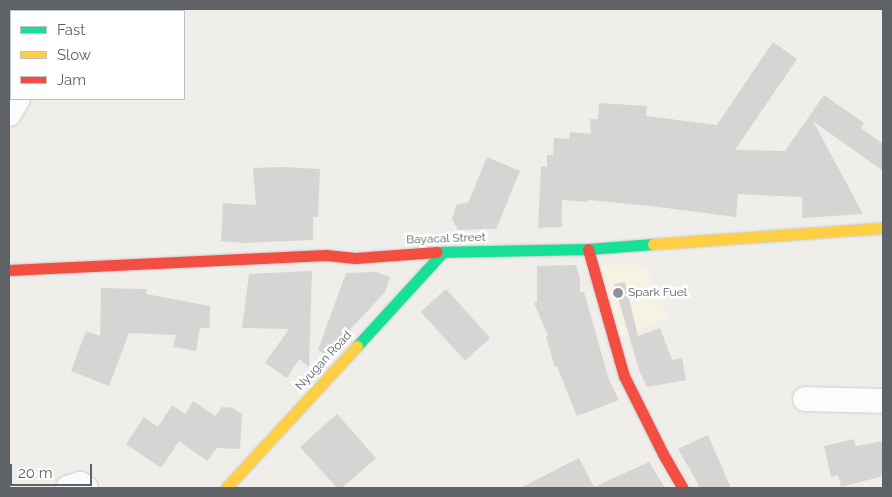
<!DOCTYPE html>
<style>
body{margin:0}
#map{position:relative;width:892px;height:497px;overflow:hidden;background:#efeeea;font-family:Raleway,sans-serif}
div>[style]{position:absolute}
.commercial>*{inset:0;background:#f7f3e4}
.building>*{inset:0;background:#d6d5d3;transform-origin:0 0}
.roads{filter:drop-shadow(0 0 1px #cbcccc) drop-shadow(0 0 1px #cbcccc)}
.street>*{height:24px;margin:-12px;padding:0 12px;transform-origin:12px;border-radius:12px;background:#fdfcfc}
.fast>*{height:11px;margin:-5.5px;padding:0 5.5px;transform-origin:5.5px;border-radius:5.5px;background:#16e098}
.slow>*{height:11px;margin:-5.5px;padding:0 5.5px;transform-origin:5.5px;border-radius:5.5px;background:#ffcf43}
.jam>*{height:11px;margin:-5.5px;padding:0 5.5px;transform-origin:5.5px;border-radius:5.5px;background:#f24e42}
.dots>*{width:14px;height:14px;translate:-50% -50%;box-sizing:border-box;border:2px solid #fff;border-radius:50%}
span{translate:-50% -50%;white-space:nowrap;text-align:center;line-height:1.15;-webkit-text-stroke:5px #fff;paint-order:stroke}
.street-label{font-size:12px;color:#5f6368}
.poi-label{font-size:12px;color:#5f6368}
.left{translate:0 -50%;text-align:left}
.frame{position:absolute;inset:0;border:10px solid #5f6368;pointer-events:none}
.legend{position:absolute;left:10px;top:10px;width:175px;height:90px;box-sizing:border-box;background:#fff;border:1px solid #bfc1c3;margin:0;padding:6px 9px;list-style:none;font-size:15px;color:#5f6368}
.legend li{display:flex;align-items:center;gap:10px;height:25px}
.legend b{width:25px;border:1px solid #bfc1c3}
.scale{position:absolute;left:10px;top:464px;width:82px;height:22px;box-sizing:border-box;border:2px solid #5f6368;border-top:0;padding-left:6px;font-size:15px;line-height:18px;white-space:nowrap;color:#5f6368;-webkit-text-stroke:4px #fff;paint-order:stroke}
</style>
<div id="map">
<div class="commercial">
<div style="clip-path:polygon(588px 265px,645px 265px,668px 318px,608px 341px)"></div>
</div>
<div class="building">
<div style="clip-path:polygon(773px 42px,797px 59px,735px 150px,785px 151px,824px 95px,864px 123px,861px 128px,883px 144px,883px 171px,813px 121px,863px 214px,802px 218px,802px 197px,738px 194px,736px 217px,651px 206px,589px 200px,588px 202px,562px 200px,562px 227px,538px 228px,541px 166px,547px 167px,547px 155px,553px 155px,554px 138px,569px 139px,570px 132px,591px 134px,590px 119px,598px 119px,599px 103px,647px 106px,646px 116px,717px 125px)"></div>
<div style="clip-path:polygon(487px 157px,520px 171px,496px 229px,458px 230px,452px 219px,457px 204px,468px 203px)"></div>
<div style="clip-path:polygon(280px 167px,320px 169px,318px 217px,313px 217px,313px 240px,244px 243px,221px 241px,223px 203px,256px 205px,253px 168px)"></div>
<div style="clip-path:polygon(576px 265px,580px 278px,580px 292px,584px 292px,609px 380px,619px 400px,577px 416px,557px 366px,555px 367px,546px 337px,548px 336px,534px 303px,537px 302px,537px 266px)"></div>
<div style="clip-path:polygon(312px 271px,309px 367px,299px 359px,287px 378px,265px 363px,289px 329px,242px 328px,249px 274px)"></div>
<div style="clip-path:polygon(376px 272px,390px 277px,385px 292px,326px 356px,318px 350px,346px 273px)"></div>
<div style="clip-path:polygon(625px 282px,638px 336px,660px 328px,672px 360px,682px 358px,686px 380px,647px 387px,639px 370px,614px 284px)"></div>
<div style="clip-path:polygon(101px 288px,147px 289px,146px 294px,210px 306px,210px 328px,200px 328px,196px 351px,173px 347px,176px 335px,129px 333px,109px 386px,71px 371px,86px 331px,100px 336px)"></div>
<div style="left:446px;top:289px;width:66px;height:34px;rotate:48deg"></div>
<div style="clip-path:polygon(193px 401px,215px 416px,222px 407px,233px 408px,242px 414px,240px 449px,217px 448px,207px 461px,179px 441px,161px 468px,126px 444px,144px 417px,158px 427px,172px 405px,185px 414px)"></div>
<div style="clip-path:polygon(337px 414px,376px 458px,342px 488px,337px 488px,300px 447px)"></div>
<div style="clip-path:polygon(708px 435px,731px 488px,699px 488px,696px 480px,678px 449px)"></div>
<div style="clip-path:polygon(854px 439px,856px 446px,883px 441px,883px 476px,841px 487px,838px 475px,831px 477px,824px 446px)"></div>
<div style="clip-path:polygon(579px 458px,594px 487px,649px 462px,665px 488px,520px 488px)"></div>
</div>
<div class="roads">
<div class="street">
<div style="left:59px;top:11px;width:2px;rotate:-90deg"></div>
<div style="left:9px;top:114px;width:17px;rotate:-59deg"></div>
<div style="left:805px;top:399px;width:78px;rotate:1.5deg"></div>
<div style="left:68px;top:488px;width:13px;rotate:-18deg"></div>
<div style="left:80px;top:484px;width:7px;rotate:34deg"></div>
</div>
<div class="fast">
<div style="left:437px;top:252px;width:151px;rotate:-1.1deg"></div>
<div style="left:588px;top:249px;width:65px;rotate:-4.4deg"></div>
<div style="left:357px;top:346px;width:127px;rotate:-47.5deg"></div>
</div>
<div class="slow">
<div style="left:653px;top:244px;width:231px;rotate:-4deg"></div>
<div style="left:226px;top:488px;width:193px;rotate:-47.3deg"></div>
</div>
<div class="jam">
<div style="left:588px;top:249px;width:132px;rotate:74.2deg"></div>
<div style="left:624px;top:376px;width:87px;rotate:63.4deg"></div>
<div style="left:663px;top:454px;width:39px;rotate:60deg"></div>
<div style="left:9px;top:270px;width:317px;rotate:-2.7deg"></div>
<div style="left:326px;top:255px;width:29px;rotate:6deg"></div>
<div style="left:355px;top:258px;width:82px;rotate:-4.2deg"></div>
</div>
</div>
<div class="dots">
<div style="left:618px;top:293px;background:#919496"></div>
</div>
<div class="street-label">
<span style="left:446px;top:239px;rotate:-2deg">Bayacal Street</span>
<span style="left:324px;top:361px;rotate:-47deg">Nyugan Road</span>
</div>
<div class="poi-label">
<span class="left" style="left:628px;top:293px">Spark Fuel</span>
</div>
<div class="frame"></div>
<ul class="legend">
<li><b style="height:6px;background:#16e098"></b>Fast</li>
<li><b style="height:6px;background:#ffcf43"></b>Slow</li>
<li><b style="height:6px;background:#f24e42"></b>Jam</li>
</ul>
<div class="scale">20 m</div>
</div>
